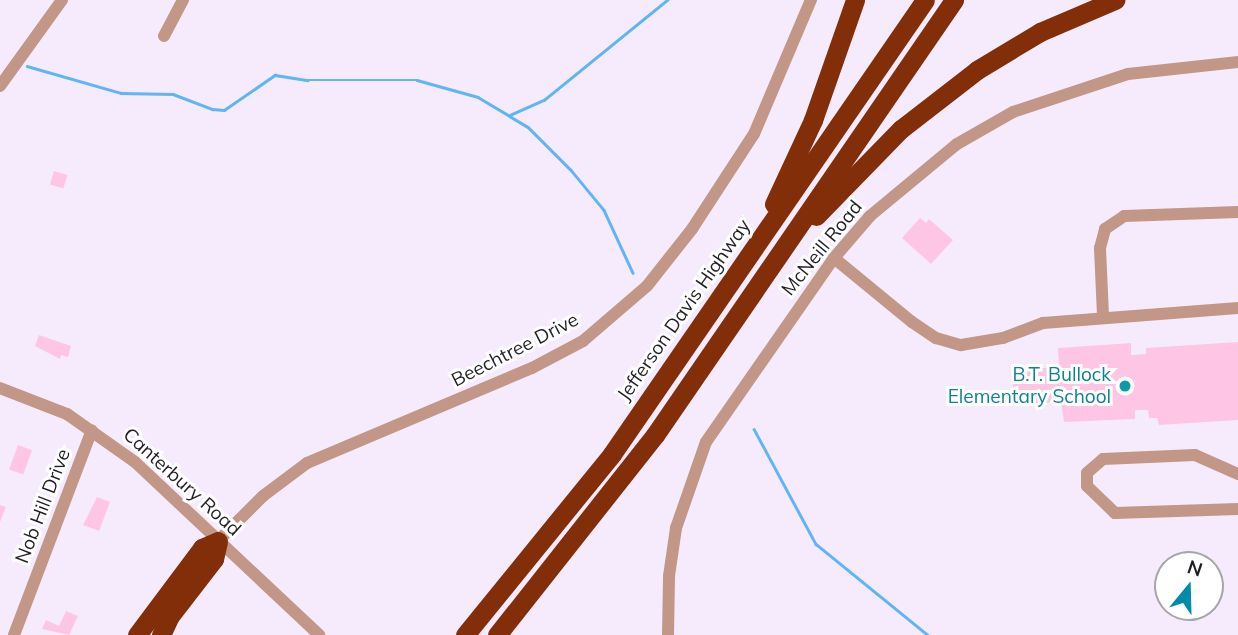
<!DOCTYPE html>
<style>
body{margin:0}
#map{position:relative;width:1238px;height:635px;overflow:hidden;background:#f6ebfd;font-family:Mulish,sans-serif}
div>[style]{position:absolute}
.stream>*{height:2.5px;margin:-1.25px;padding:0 1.25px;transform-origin:1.25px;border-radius:1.25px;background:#5fb5f5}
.building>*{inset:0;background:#fec6e4;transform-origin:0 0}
.minor>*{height:12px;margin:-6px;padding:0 6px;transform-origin:6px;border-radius:6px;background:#c29788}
.highway>*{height:19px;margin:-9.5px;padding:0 9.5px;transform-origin:9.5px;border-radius:9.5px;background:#822e08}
.dots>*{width:19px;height:19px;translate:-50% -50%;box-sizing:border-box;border:4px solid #fff;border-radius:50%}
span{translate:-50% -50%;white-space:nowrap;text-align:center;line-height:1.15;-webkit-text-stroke:6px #fff;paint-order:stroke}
.street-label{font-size:19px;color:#221e25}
.culture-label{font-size:19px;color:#0d838f}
.right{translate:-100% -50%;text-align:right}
.north{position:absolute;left:1154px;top:551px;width:70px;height:70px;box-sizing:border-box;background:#fff;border:2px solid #a7a5a8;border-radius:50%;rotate:19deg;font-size:19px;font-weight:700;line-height:28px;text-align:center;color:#221e25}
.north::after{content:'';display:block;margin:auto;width:24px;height:32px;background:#008baa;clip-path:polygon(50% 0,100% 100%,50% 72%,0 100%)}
</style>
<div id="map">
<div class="stream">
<div style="left:27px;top:66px;width:98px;rotate:16deg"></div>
<div style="left:121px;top:93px;width:52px;rotate:1.1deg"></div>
<div style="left:173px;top:94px;width:42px;rotate:21deg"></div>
<div style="left:212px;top:109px;width:12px;rotate:5deg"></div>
<div style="left:224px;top:110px;width:62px;rotate:-34.5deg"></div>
<div style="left:275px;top:75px;width:33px;rotate:9deg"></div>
<div style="left:308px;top:80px;width:109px"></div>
<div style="left:417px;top:80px;width:63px;rotate:15.6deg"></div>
<div style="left:478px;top:97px;width:58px;rotate:31deg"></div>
<div style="left:528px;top:127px;width:61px;rotate:45deg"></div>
<div style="left:571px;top:170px;width:52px;rotate:50.5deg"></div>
<div style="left:604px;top:210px;width:69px;rotate:65.3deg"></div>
<div style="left:510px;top:115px;width:37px;rotate:-24deg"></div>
<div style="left:544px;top:100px;width:159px;rotate:-39.1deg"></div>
<div style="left:754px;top:429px;width:131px;rotate:61.7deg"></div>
<div style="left:816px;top:544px;width:144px;rotate:39.1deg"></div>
</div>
<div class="building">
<div style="left:54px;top:171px;width:14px;height:14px;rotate:17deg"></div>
<div style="clip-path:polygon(920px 218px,926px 223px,929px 219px,953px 240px,931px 264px,902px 238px)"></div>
<div style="clip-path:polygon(39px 335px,71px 346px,68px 357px,61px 355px,60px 359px,35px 346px)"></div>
<div style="clip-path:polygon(1238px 342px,1238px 420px,1159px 425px,1157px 418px,1149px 418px,1148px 410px,1135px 410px,1135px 419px,1064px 422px,1061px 402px,1013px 405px,1013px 370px,1059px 367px,1058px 348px,1131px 343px,1131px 355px,1146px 354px,1146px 348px)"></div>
<div style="left:18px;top:445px;width:15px;height:26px;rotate:20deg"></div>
<div style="clip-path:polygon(97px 497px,110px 502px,99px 531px,83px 525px)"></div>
<div style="clip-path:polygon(0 505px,6px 507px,0 522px)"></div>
<div style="clip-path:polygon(66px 611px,78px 616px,69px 635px,42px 629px,46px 620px,59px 626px)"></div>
</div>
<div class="minor">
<div style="left:164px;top:36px;width:41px;rotate:-62.2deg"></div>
<div style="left:0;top:86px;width:106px;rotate:-54.2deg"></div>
<div style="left:834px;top:258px;width:101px;rotate:39.4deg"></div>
<div style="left:912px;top:322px;width:29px;rotate:34deg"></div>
<div style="left:936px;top:338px;width:26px;rotate:16deg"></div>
<div style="left:961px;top:345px;width:43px;rotate:-9.5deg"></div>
<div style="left:1003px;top:338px;width:43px;rotate:-20.6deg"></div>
<div style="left:1043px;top:323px;width:196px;rotate:-4.4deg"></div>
<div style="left:1103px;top:315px;width:67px;rotate:-92.6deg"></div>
<div style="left:1100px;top:248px;width:20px;rotate:-75deg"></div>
<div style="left:1105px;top:229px;width:23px;rotate:-34deg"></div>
<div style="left:1124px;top:216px;width:114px;rotate:-2deg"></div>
<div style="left:0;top:388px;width:72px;rotate:21.2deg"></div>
<div style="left:67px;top:414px;width:83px;rotate:35.2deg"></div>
<div style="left:135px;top:462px;width:253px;rotate:43.2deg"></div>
<div style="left:1238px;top:474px;width:47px;rotate:-156.2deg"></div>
<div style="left:1195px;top:455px;width:92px;rotate:177.5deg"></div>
<div style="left:1103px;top:459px;width:21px;rotate:139deg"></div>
<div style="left:1087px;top:473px;width:13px;rotate:90deg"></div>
<div style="left:1087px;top:486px;width:39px;rotate:44deg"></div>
<div style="left:1115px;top:513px;width:123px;rotate:-1.9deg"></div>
<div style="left:218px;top:541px;width:64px;rotate:-45deg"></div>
<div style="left:263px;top:496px;width:55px;rotate:-36.9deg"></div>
<div style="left:307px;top:463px;width:244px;rotate:-22.9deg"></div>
<div style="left:532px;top:368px;width:58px;rotate:-27.9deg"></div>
<div style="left:583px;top:341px;width:84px;rotate:-40.7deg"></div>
<div style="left:647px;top:286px;width:73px;rotate:-51.7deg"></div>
<div style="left:692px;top:229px;width:113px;rotate:-56.9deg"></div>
<div style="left:754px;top:134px;width:146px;rotate:-67deg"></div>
<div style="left:14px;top:635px;width:219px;rotate:-69.2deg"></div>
<div style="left:668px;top:635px;width:59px;rotate:-89deg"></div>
<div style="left:669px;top:576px;width:49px;rotate:-81.7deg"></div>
<div style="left:676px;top:528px;width:91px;rotate:-70.8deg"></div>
<div style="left:706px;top:442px;width:224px;rotate:-55.2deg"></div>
<div style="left:834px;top:258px;width:55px;rotate:-49.4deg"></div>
<div style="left:870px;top:216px;width:113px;rotate:-39.6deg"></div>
<div style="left:957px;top:144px;width:64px;rotate:-29.7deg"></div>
<div style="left:1013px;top:112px;width:121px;rotate:-18.3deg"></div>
<div style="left:1128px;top:74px;width:111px;rotate:-6.2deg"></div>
</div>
<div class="highway">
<div style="left:774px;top:204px;width:93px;rotate:-65.1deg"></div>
<div style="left:813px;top:120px;width:127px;rotate:-70.7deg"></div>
<div style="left:816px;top:216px;width:122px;rotate:-45.7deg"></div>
<div style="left:901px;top:129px;width:96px;rotate:-37.8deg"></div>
<div style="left:977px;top:70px;width:74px;rotate:-31.1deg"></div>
<div style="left:1040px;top:32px;width:82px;rotate:-23.1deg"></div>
<div style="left:137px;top:635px;width:109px;rotate:-53.2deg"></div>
<div style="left:202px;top:548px;width:17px;rotate:-24deg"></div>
<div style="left:161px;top:635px;width:21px;rotate:-65deg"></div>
<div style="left:170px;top:616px;width:72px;rotate:-52.3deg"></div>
<div style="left:214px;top:559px;width:18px;rotate:-77deg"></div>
<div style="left:465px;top:635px;width:233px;rotate:-50.9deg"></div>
<div style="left:612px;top:454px;width:551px;rotate:-55.42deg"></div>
<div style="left:497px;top:635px;width:255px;rotate:-51.7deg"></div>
<div style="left:655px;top:435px;width:528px;rotate:-55.5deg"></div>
</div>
<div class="dots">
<div style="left:1125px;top:386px;background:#0f9aa8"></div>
</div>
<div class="street-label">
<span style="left:822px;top:248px;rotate:-51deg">McNeill Road</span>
<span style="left:684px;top:310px;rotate:-55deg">Jefferson Davis Highway</span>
<span style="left:515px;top:350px;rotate:-27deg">Beechtree Drive</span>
<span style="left:182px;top:482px;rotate:42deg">Canterbury Road</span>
<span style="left:43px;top:506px;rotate:-69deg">Nob Hill Drive</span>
</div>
<div class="culture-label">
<span class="right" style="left:1111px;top:386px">B.T. Bullock<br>Elementary School</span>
</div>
<div class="north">N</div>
</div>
